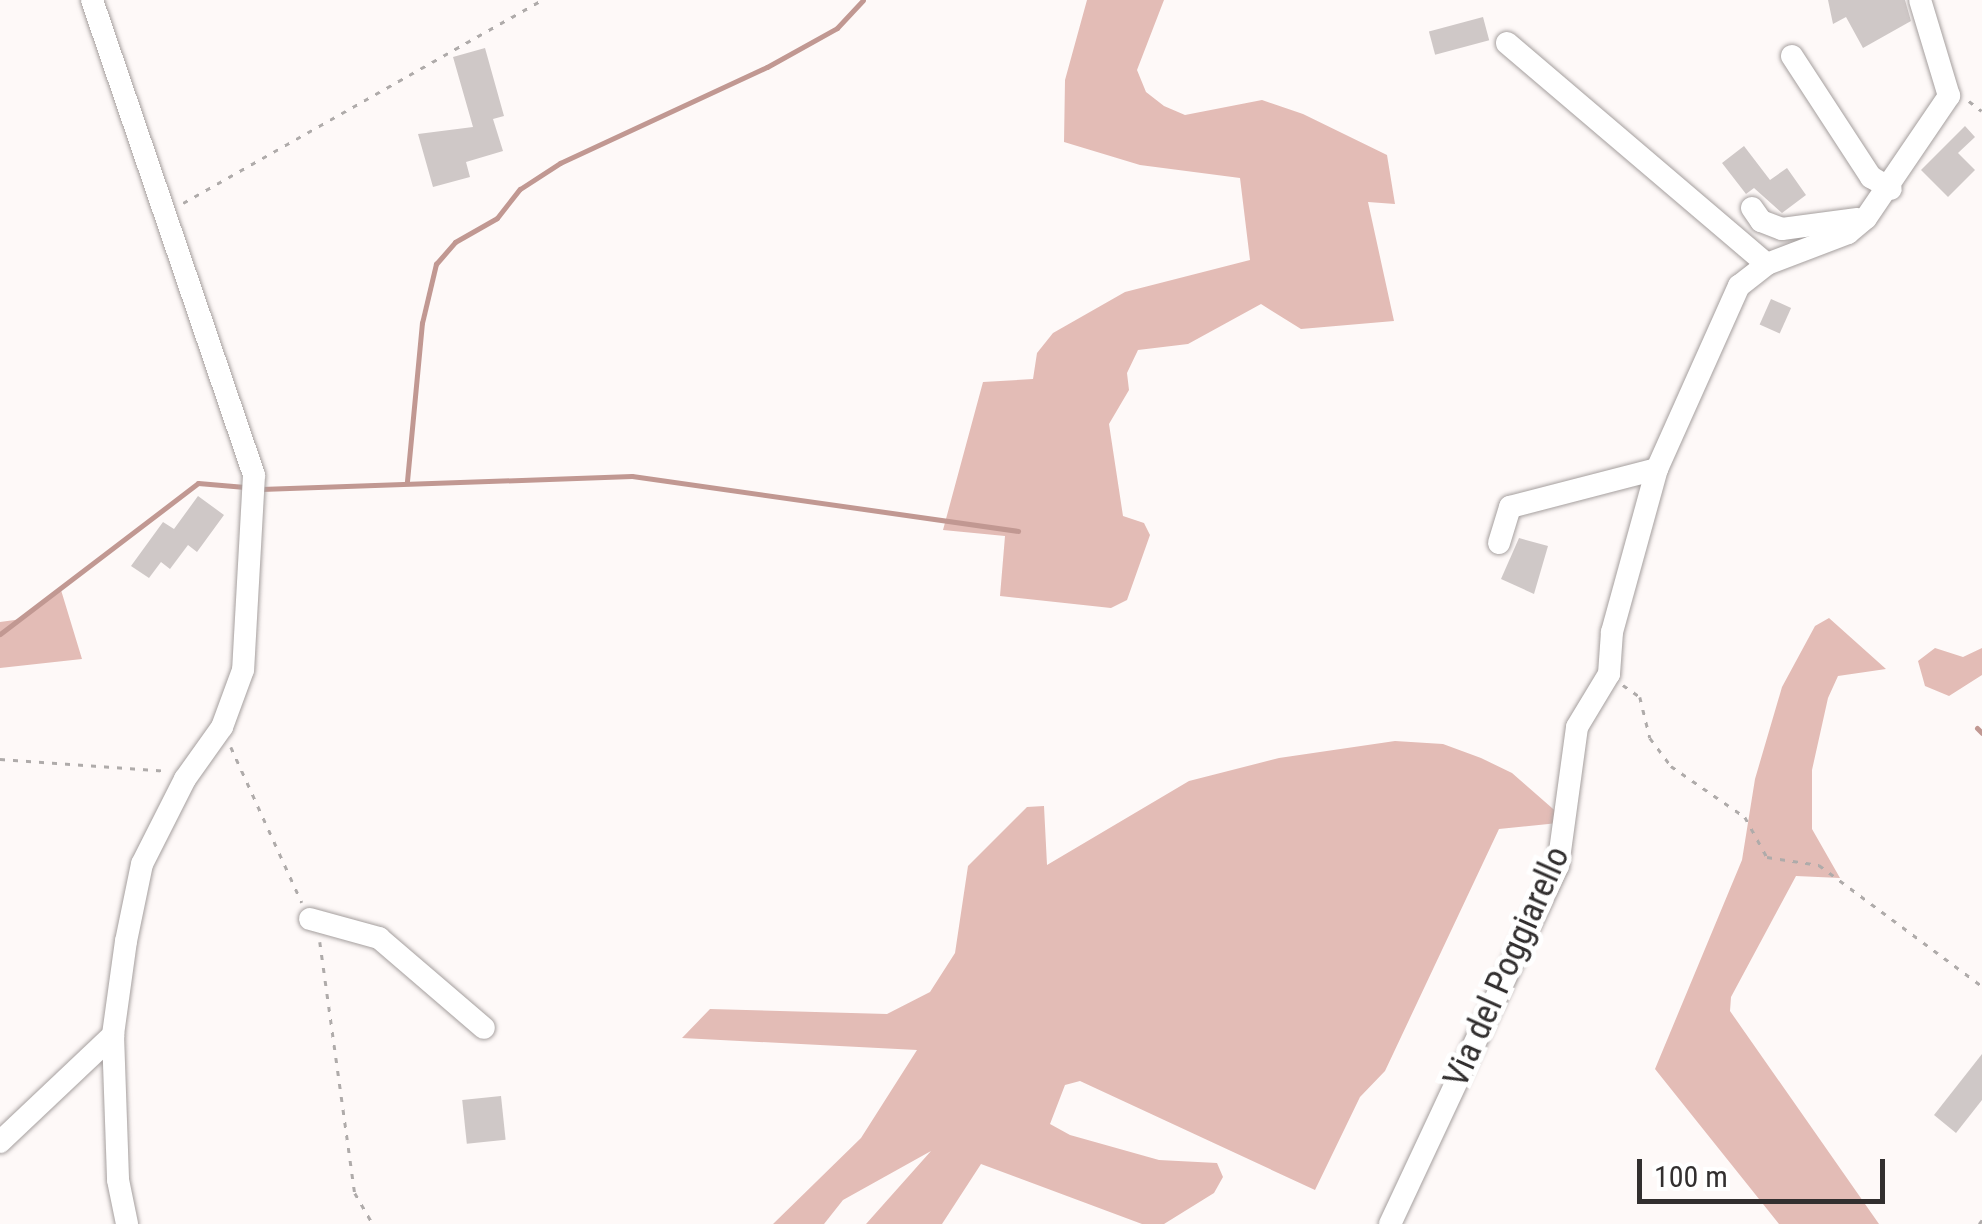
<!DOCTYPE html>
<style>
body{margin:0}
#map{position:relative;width:1982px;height:1224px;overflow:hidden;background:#fef9f8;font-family:"Roboto Condensed",sans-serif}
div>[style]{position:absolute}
.green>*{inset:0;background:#e3bcb6}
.stream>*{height:5px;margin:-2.5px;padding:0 2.5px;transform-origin:2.5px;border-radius:2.5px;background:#c19892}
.building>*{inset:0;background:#cfc8c7;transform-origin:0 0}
.path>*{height:2.5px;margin-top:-1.25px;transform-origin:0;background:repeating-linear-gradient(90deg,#afabaa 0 5px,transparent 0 13px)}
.roads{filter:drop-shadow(0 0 2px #a59f9e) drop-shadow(0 0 2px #a59f9e)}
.minor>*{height:22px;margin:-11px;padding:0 11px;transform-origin:11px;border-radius:11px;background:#fff}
span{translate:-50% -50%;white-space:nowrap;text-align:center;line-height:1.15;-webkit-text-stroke:10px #fff;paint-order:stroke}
.street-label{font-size:35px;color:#322f2f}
.scale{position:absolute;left:1637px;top:1159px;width:248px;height:45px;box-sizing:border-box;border:5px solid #322f2f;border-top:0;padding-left:12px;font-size:30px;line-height:35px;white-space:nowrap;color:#322f2f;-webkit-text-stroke:8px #fff;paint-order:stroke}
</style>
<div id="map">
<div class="green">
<div style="clip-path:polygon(1087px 0,1164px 0,1137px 70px,1146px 92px,1164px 106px,1185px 115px,1262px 100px,1303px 114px,1387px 155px,1395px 204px,1368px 202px,1394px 321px,1301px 329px,1261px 304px,1188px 344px,1138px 350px,1127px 373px,1129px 390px,1109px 424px,1123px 516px,1144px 523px,1150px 535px,1127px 600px,1111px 608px,1000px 596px,1005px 536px,943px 530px,983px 382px,1033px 379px,1037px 353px,1053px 333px,1125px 292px,1250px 260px,1240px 178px,1140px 165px,1064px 142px,1065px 80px)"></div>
<div style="clip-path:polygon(61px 590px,82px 659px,0 668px,0 622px,22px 619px)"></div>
<div style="clip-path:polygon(1829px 618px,1886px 669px,1838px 676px,1828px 698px,1812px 770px,1812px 829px,1840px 878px,1796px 876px,1731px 997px,1730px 1011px,1879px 1224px,1779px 1224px,1655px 1069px,1742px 860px,1755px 779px,1782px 687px,1815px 626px)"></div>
<div style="clip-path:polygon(1935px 648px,1963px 657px,1982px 648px,1982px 675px,1949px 696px,1925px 686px,1918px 661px)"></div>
<div style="clip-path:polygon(1395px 741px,1443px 744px,1481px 758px,1512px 773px,1568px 822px,1499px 829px,1385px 1071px,1360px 1097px,1315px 1190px,1080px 1081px,1065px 1085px,1050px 1124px,1070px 1135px,1159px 1160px,1217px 1163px,1223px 1177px,1214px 1193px,1164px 1224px,1142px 1224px,981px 1164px,942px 1224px,866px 1224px,931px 1151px,843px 1200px,824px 1224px,773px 1224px,861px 1138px,917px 1050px,682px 1038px,710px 1009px,887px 1014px,930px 992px,955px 953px,968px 866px,1027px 807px,1044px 806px,1047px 865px,1189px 781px,1279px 758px)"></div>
</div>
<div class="stream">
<div style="left:407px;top:481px;width:159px;rotate:-84.6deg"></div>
<div style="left:422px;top:323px;width:61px;rotate:-76.7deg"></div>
<div style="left:436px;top:264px;width:29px;rotate:-49deg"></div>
<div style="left:455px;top:242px;width:48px;rotate:-29.7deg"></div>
<div style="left:497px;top:218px;width:37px;rotate:-52deg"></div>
<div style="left:520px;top:189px;width:48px;rotate:-33deg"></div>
<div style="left:560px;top:163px;width:228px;rotate:-24.9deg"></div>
<div style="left:767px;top:67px;width:80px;rotate:-29.1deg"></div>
<div style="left:837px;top:28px;width:38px;rotate:-47deg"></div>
<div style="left:261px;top:489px;width:371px;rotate:-2deg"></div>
<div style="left:632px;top:476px;width:390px;rotate:8.1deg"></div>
<div style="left:0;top:634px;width:249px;rotate:-37.3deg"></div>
<div style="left:198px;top:483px;width:47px;rotate:4.9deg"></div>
<div style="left:1977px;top:728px;width:7px;rotate:45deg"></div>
</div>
<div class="building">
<div style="clip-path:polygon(1828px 0,1905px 0,1911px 21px,1863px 48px,1846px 17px,1833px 24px)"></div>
<div style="left:1483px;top:17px;width:24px;height:56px;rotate:75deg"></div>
<div style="clip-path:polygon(485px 48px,504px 116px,493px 119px,503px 151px,466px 162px,470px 177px,433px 187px,418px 134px,473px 127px,453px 57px)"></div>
<div style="clip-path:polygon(1965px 126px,1975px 137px,1958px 153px,1975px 170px,1948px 197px,1921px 170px)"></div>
<div style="clip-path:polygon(1744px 146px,1770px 180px,1787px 168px,1806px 195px,1782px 213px,1754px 188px,1746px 194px,1722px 163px)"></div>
<div style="left:1771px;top:299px;width:22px;height:28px;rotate:24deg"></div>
<div style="clip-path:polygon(198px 496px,224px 515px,197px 552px,188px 545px,170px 569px,161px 562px,149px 578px,131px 566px,163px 522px,174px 529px)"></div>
<div style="clip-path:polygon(1519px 538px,1548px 546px,1534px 594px,1501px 579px)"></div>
<div style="clip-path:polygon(1982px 1054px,1982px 1100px,1956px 1133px,1934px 1115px)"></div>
<div style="left:501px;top:1096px;width:44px;height:39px;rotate:84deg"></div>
</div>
<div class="path">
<div style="left:1969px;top:101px;width:16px;rotate:38deg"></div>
<div style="left:183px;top:203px;width:412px;rotate:-29.5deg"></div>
<div style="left:1623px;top:685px;width:21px;rotate:35deg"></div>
<div style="left:1640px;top:697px;width:42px;rotate:76.3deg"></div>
<div style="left:1650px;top:738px;width:35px;rotate:53deg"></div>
<div style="left:1671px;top:766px;width:90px;rotate:34.6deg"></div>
<div style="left:1745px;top:817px;width:46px;rotate:61.2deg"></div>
<div style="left:1767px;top:857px;width:53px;rotate:8.7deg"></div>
<div style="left:1819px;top:865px;width:203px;rotate:36.6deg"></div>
<div style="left:231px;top:747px;width:171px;rotate:65.5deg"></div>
<div style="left:0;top:759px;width:166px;rotate:4.1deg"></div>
<div style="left:320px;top:942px;width:253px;rotate:82.1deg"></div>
<div style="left:355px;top:1193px;width:36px;rotate:60deg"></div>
<div style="left:1979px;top:1224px;width:5px;rotate:-53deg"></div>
</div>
<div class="roads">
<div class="minor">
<div style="left:92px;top:0;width:502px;rotate:71.17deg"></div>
<div style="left:254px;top:475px;width:195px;rotate:93.2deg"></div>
<div style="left:243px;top:670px;width:61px;rotate:110.2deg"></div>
<div style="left:222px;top:727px;width:64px;rotate:125.4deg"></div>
<div style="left:185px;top:779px;width:95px;rotate:116.8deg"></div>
<div style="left:142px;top:864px;width:79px;rotate:101.7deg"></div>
<div style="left:126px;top:941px;width:95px;rotate:97.9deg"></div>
<div style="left:113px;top:1035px;width:145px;rotate:88deg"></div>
<div style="left:118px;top:1180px;width:45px;rotate:78.4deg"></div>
<div style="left:1507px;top:43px;width:341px;rotate:40.4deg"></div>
<div style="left:1792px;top:56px;width:145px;rotate:56.9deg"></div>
<div style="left:1871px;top:177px;width:23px;rotate:31deg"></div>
<div style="left:1752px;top:208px;width:16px;rotate:55deg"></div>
<div style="left:1761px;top:221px;width:22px;rotate:21deg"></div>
<div style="left:1782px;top:229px;width:76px;rotate:-7.6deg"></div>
<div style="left:1499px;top:543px;width:38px;rotate:-73deg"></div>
<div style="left:1510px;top:507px;width:152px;rotate:-14.5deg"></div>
<div style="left:310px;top:919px;width:72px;rotate:15.4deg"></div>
<div style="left:379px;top:938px;width:138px;rotate:40.6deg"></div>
<div style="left:0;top:1142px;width:156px;rotate:-43.4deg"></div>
<div style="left:1390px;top:1224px;width:395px;rotate:-64.9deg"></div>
<div style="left:1558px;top:866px;width:140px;rotate:-82.2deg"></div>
<div style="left:1577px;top:727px;width:62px;rotate:-58.9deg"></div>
<div style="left:1609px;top:674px;width:42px;rotate:-85.9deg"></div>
<div style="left:1612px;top:632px;width:169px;rotate:-74.6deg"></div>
<div style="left:1657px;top:469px;width:201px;rotate:-65.9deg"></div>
<div style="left:1739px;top:286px;width:36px;rotate:-38deg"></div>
<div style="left:1767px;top:264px;width:87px;rotate:-20.9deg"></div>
<div style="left:1848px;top:233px;width:23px;rotate:-40deg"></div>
<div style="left:1866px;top:218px;width:148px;rotate:-55.8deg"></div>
<div style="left:1949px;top:96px;width:100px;rotate:-106.8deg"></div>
</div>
</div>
<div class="street-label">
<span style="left:1507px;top:967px;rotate:-66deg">Via del Poggiarello</span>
</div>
<div class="scale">100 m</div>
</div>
